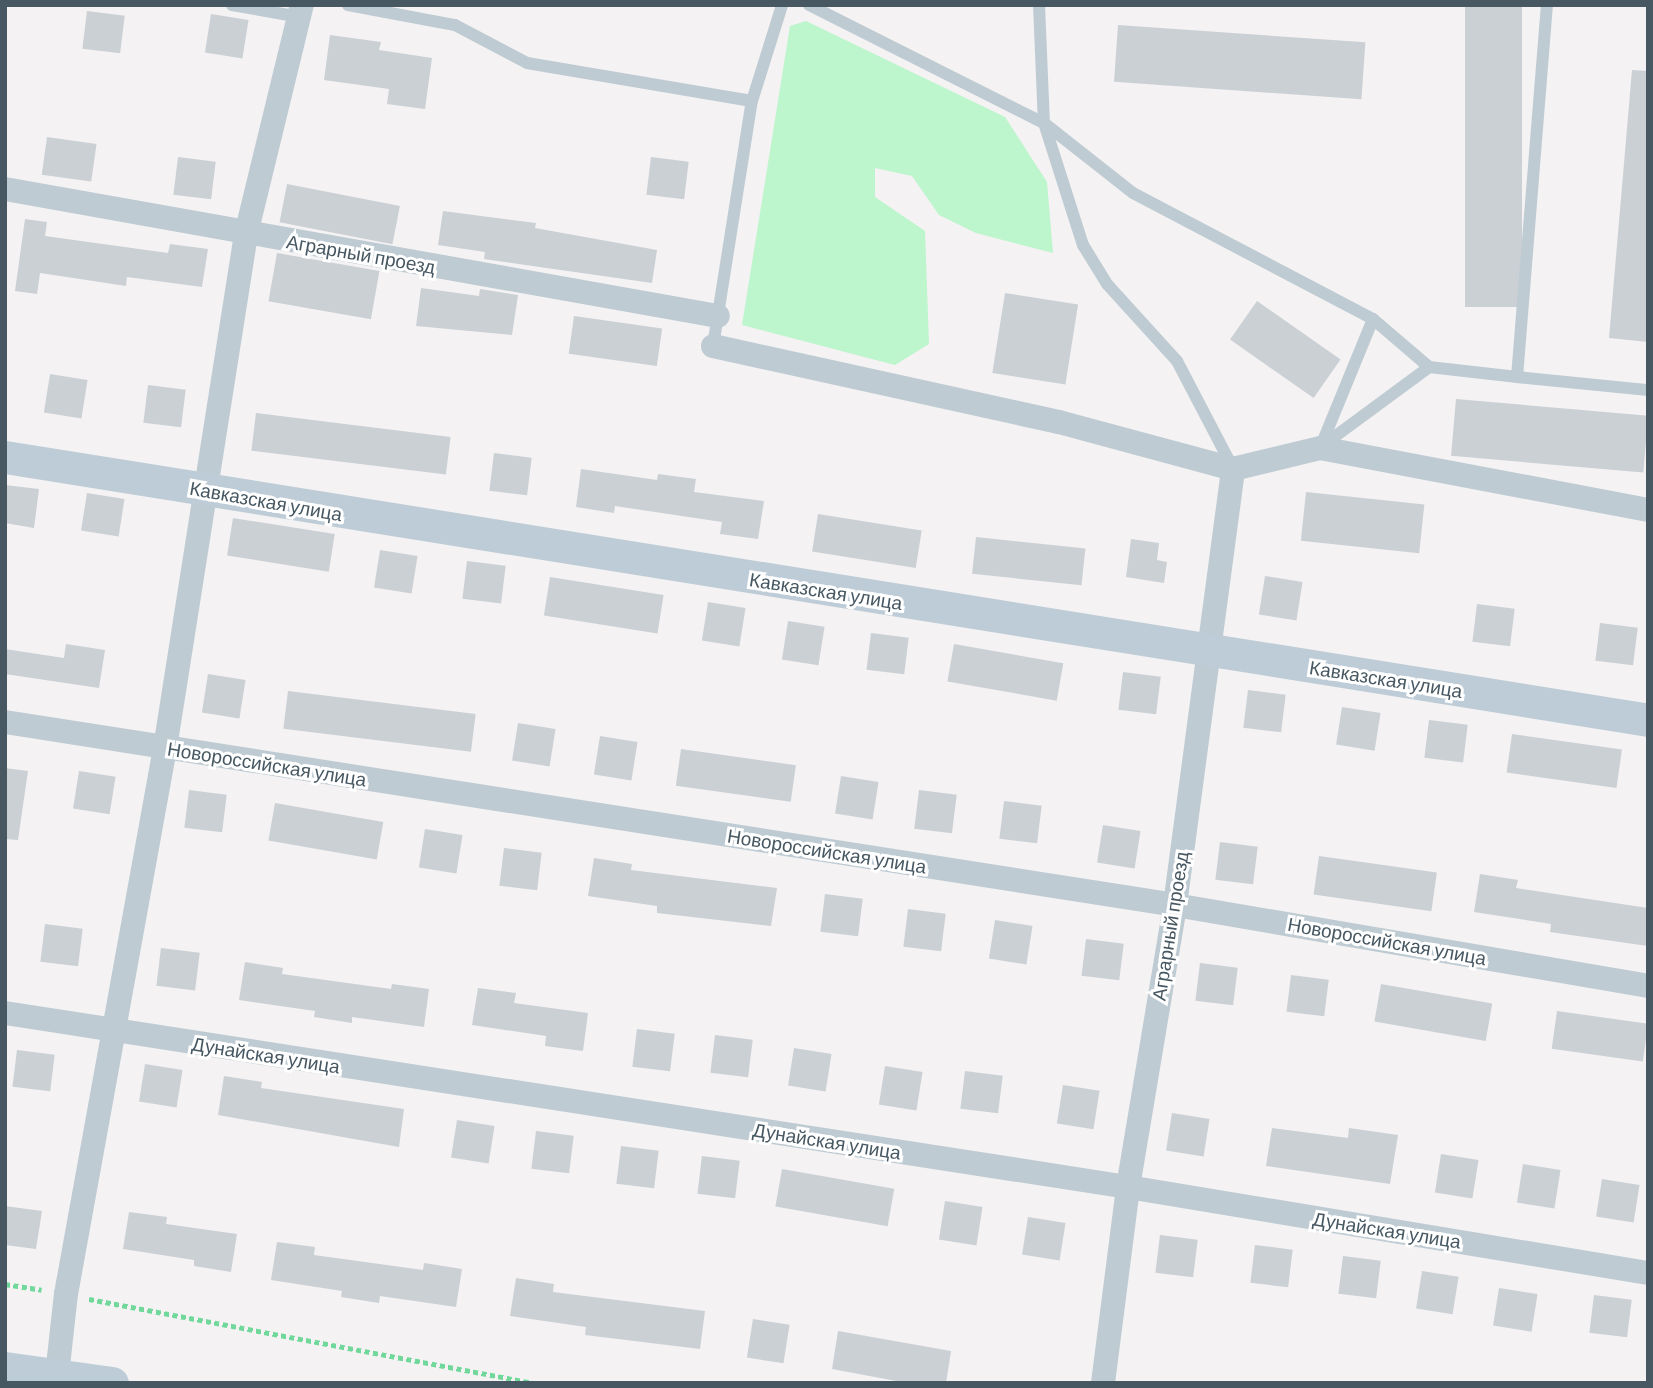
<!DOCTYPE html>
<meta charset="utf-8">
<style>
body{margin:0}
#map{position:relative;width:1653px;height:1388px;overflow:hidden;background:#f4f2f2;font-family:Barlow,sans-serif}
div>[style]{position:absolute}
.green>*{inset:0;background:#bdf5cd}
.building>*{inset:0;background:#cbd0d5;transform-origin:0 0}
.path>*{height:4.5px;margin-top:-2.25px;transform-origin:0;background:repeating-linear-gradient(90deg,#70d89b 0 5px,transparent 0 8.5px)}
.lane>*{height:12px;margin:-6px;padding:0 6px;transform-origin:6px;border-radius:6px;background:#becbd3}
.street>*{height:24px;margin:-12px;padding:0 12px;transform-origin:12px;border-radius:12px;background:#becbd3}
.secondary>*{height:33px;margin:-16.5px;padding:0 16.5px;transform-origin:16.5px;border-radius:16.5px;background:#beccd7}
span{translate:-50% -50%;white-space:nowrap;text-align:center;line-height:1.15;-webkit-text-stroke:6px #fff;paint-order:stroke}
.street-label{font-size:19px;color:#475862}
.frame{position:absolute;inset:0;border:7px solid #475862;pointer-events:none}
</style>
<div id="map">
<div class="green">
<div style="clip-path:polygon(806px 21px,1005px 117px,1047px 182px,1053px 253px,976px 233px,939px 215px,912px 176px,875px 168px,875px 197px,925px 231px,929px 344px,895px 365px,742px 325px,790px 26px)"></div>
</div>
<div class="building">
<div style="left:1465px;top:5px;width:57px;height:302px"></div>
<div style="left:87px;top:11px;width:38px;height:38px;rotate:7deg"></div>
<div style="left:211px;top:14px;width:38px;height:39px;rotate:9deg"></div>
<div style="left:1118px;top:25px;width:248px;height:57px;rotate:4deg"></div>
<div style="clip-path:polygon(330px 35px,381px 42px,379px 50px,432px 58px,425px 109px,387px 104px,389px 89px,324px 80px)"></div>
<div style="clip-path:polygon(1632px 70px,1648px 71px,1648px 342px,1609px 338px)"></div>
<div style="left:47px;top:137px;width:50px;height:38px;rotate:8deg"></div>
<div style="left:178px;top:157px;width:38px;height:38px;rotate:7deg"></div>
<div style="left:651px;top:157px;width:38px;height:38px;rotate:7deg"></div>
<div style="left:287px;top:184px;width:115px;height:39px;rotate:11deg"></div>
<div style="clip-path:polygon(443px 211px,536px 223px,535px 228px,657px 250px,652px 283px,484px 259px,485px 252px,438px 245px)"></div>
<div style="clip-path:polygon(25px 219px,47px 222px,45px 236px,168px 253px,170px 244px,208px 249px,202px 287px,127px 277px,126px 286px,40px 273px,37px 294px,15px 291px)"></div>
<div style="left:277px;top:253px;width:104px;height:49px;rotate:10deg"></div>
<div style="clip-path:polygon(421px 288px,479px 296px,480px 289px,518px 295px,512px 335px,416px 326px)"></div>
<div style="left:1005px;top:293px;width:74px;height:81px;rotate:9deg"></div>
<div style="left:1257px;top:301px;width:102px;height:47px;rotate:35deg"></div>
<div style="left:574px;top:316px;width:89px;height:38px;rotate:8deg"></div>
<div style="left:50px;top:374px;width:38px;height:39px;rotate:9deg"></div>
<div style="left:148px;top:385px;width:38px;height:38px;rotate:7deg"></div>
<div style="left:1456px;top:399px;width:193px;height:57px;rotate:5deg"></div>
<div style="left:256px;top:413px;width:196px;height:38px;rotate:7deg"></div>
<div style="left:494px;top:453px;width:38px;height:38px;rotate:7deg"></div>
<div style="clip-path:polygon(581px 469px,657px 480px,658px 474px,696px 479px,694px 492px,764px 501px,758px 539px,720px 534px,722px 522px,615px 506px,614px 513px,576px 507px)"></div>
<div style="clip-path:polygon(5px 485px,39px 489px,34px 528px,5px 523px)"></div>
<div style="left:1306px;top:492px;width:119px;height:49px;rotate:6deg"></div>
<div style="left:87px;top:493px;width:38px;height:38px;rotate:9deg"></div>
<div style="left:818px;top:514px;width:105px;height:38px;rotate:9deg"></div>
<div style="left:233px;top:518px;width:103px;height:38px;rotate:9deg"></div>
<div style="left:976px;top:537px;width:110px;height:37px;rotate:6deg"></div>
<div style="clip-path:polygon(1131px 539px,1159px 543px,1157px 560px,1167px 562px,1164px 583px,1126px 577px)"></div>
<div style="left:380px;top:550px;width:38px;height:38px;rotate:9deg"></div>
<div style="left:467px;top:561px;width:39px;height:38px;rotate:7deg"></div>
<div style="left:1265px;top:576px;width:38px;height:39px;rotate:9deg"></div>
<div style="left:550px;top:577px;width:115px;height:39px;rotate:9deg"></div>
<div style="left:708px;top:602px;width:38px;height:39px;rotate:9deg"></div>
<div style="left:1477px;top:604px;width:38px;height:38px;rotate:7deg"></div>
<div style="left:788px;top:621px;width:37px;height:39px;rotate:9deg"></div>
<div style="left:1600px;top:623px;width:38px;height:38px;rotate:7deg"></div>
<div style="left:871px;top:633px;width:38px;height:37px;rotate:7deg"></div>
<div style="clip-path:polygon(66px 644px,105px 650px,99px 688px,5px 674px,5px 649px,64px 658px)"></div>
<div style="left:954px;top:644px;width:111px;height:38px;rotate:10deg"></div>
<div style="left:1123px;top:672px;width:38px;height:38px;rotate:7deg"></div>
<div style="left:208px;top:674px;width:38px;height:39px;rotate:9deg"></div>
<div style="left:1248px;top:690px;width:38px;height:38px;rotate:7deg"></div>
<div style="left:288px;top:691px;width:189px;height:38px;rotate:7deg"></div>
<div style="left:1342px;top:707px;width:39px;height:38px;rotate:9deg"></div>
<div style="left:1429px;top:720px;width:39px;height:38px;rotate:7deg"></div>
<div style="left:518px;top:723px;width:38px;height:38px;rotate:9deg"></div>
<div style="left:1512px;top:734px;width:111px;height:39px;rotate:8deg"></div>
<div style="left:600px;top:736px;width:38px;height:39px;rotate:9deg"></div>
<div style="left:681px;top:749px;width:116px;height:37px;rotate:8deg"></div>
<div style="clip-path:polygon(5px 768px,28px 771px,18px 840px,5px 839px)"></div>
<div style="left:79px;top:771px;width:37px;height:38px;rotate:9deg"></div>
<div style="left:841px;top:776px;width:38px;height:38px;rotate:9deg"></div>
<div style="left:189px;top:790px;width:38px;height:38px;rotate:7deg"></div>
<div style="left:919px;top:790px;width:38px;height:39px;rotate:7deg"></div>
<div style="left:1004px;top:801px;width:38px;height:38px;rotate:7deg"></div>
<div style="left:275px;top:803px;width:110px;height:38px;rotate:10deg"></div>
<div style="left:1103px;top:825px;width:38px;height:38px;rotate:9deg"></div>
<div style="left:425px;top:829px;width:38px;height:39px;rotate:9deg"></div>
<div style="left:1220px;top:842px;width:38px;height:38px;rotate:7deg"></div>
<div style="left:504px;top:848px;width:38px;height:38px;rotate:7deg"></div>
<div style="left:1319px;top:856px;width:119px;height:39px;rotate:8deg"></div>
<div style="clip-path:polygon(594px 858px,632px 864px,631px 870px,777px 888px,771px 926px,657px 913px,657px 906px,588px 896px)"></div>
<div style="clip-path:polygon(1480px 874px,1518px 880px,1516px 888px,1648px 908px,1648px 946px,1550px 932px,1551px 924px,1474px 912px)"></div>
<div style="left:825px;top:894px;width:38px;height:38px;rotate:7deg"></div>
<div style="left:908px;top:909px;width:38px;height:38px;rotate:7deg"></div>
<div style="left:995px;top:920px;width:38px;height:39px;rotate:9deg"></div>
<div style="left:45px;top:924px;width:38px;height:38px;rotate:7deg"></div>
<div style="left:1086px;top:939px;width:38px;height:37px;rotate:7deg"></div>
<div style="left:161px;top:948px;width:39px;height:38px;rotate:7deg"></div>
<div style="clip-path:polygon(245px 962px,283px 968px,282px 974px,391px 989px,392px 984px,429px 989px,424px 1027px,352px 1017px,352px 1023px,314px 1017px,315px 1011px,239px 1000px)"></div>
<div style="left:1200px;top:963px;width:38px;height:38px;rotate:7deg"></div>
<div style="left:1291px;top:975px;width:38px;height:37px;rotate:7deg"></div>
<div style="left:1381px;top:984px;width:113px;height:38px;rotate:10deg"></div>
<div style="clip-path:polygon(478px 988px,516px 993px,514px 1003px,588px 1013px,583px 1051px,545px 1046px,546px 1036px,472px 1025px)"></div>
<div style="left:1557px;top:1011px;width:92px;height:38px;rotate:8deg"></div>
<div style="left:637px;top:1029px;width:38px;height:38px;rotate:7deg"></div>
<div style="left:715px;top:1035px;width:38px;height:38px;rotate:7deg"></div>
<div style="left:794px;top:1048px;width:38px;height:38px;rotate:9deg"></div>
<div style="left:17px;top:1050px;width:38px;height:37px;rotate:7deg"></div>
<div style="left:145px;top:1064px;width:38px;height:38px;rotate:9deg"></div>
<div style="left:885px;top:1066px;width:38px;height:39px;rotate:9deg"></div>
<div style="left:965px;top:1071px;width:38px;height:38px;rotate:7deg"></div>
<div style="clip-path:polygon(224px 1076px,262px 1082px,261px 1088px,404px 1109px,399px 1147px,218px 1115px)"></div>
<div style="left:1063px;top:1085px;width:37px;height:39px;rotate:9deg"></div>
<div style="left:1172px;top:1113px;width:38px;height:38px;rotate:9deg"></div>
<div style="left:457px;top:1120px;width:38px;height:38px;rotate:9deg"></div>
<div style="clip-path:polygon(1272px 1128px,1348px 1138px,1349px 1128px,1398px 1135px,1390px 1184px,1266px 1166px)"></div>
<div style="left:536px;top:1131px;width:38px;height:38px;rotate:7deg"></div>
<div style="left:621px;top:1146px;width:38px;height:38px;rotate:7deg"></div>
<div style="left:1441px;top:1154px;width:38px;height:39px;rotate:9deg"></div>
<div style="left:702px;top:1156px;width:38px;height:38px;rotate:7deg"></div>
<div style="left:1523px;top:1164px;width:38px;height:39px;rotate:9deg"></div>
<div style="left:782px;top:1169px;width:114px;height:38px;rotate:10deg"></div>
<div style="left:1602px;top:1179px;width:38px;height:38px;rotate:9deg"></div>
<div style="left:945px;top:1201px;width:38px;height:39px;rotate:9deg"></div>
<div style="clip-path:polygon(5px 1206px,42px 1211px,36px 1249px,5px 1245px)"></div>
<div style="clip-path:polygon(129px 1212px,167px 1217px,166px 1224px,237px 1234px,231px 1272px,194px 1266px,194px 1260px,123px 1249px)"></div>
<div style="left:1028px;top:1217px;width:38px;height:38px;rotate:9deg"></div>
<div style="left:1160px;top:1235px;width:38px;height:38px;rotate:7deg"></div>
<div style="clip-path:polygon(277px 1242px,315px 1247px,314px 1255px,423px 1270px,424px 1263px,462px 1269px,456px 1307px,380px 1296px,379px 1303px,341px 1297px,342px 1291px,271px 1280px)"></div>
<div style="left:1255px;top:1245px;width:38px;height:38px;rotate:7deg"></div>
<div style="left:1343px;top:1256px;width:38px;height:38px;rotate:7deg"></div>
<div style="left:1422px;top:1271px;width:37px;height:38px;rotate:9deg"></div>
<div style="clip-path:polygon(516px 1278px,554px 1284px,553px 1292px,705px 1311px,700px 1349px,585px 1335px,586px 1327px,510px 1316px)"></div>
<div style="left:1499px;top:1288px;width:39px;height:38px;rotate:9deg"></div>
<div style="left:1594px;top:1295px;width:38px;height:38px;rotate:7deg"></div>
<div style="left:753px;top:1319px;width:37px;height:39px;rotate:9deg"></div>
<div style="clip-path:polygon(838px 1331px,951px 1351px,946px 1383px,907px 1383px,832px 1369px)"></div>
</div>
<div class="path">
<div style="left:5px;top:1284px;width:37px;rotate:9deg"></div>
<div style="left:89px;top:1299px;width:451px;rotate:10.7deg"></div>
</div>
<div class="lane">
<div style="left:232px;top:5px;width:69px;rotate:10deg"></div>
<div style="left:348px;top:5px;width:109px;rotate:10.6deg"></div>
<div style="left:455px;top:25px;width:81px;rotate:27.8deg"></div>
<div style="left:527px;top:63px;width:228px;rotate:9.6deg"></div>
<div style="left:809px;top:5px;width:263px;rotate:26.7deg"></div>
<div style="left:1044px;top:123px;width:113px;rotate:38.2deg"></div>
<div style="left:1133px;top:193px;width:271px;rotate:27.7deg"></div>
<div style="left:1373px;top:319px;width:139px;rotate:112.3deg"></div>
<div style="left:1039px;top:5px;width:118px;rotate:87.6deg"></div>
<div style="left:1044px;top:123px;width:128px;rotate:72.3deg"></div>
<div style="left:1083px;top:245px;width:46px;rotate:58.4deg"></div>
<div style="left:1107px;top:284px;width:104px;rotate:47.7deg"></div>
<div style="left:1177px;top:361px;width:121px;rotate:62.4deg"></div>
<div style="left:1373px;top:319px;width:74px;rotate:40.6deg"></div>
<div style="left:713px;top:346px;width:248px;rotate:-81deg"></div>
<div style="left:752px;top:101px;width:101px;rotate:-72.6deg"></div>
<div style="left:1517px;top:377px;width:132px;rotate:5.7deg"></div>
<div style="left:1322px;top:446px;width:133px;rotate:-36.4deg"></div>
<div style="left:1429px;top:367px;width:89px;rotate:6.5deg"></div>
<div style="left:1517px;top:377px;width:373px;rotate:-85.4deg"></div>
</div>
<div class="street">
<div style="left:5px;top:189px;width:724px;rotate:10.1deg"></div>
<div style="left:713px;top:346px;width:354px;rotate:12.4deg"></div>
<div style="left:1059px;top:422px;width:180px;rotate:15.1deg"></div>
<div style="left:1233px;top:469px;width:89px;rotate:-13.6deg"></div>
<div style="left:1320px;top:448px;width:334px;rotate:10.7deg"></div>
<div style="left:5px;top:722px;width:1184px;rotate:8.89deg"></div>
<div style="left:1175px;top:905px;width:480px;rotate:9.7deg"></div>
<div style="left:5px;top:1013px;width:1136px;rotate:8.81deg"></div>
<div style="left:1128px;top:1187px;width:527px;rotate:9.39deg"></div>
<div style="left:57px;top:1375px;width:81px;rotate:-83.7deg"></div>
<div style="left:66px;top:1294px;width:555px;rotate:-79.72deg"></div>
<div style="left:165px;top:748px;width:520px;rotate:-81.04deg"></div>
<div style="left:246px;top:234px;width:236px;rotate:-76.3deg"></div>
<div style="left:1103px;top:1383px;width:198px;rotate:-82.7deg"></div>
<div style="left:1128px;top:1187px;width:286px;rotate:-80.5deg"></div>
<div style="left:1175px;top:905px;width:440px;rotate:-82.4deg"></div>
</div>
<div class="secondary">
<div style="left:5px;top:457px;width:1664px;rotate:9.09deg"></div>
<div style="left:5px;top:1368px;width:108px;rotate:8deg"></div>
</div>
<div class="street-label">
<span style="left:361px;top:254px;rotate:10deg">Аграрный проезд</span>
<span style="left:266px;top:501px;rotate:10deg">Кавказская улица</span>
<span style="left:826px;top:591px;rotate:9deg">Кавказская улица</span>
<span style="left:1386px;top:679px;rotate:9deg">Кавказская улица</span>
<span style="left:267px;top:764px;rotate:9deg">Новороссийская улица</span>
<span style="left:827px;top:851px;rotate:9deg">Новороссийская улица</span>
<span style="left:1170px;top:926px;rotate:-81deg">Аграрный проезд</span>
<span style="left:1387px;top:941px;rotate:10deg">Новороссийская улица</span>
<span style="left:266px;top:1055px;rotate:9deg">Дунайская улица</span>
<span style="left:827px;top:1141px;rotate:9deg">Дунайская улица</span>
<span style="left:1387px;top:1230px;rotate:9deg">Дунайская улица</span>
</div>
<div class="frame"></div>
</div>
